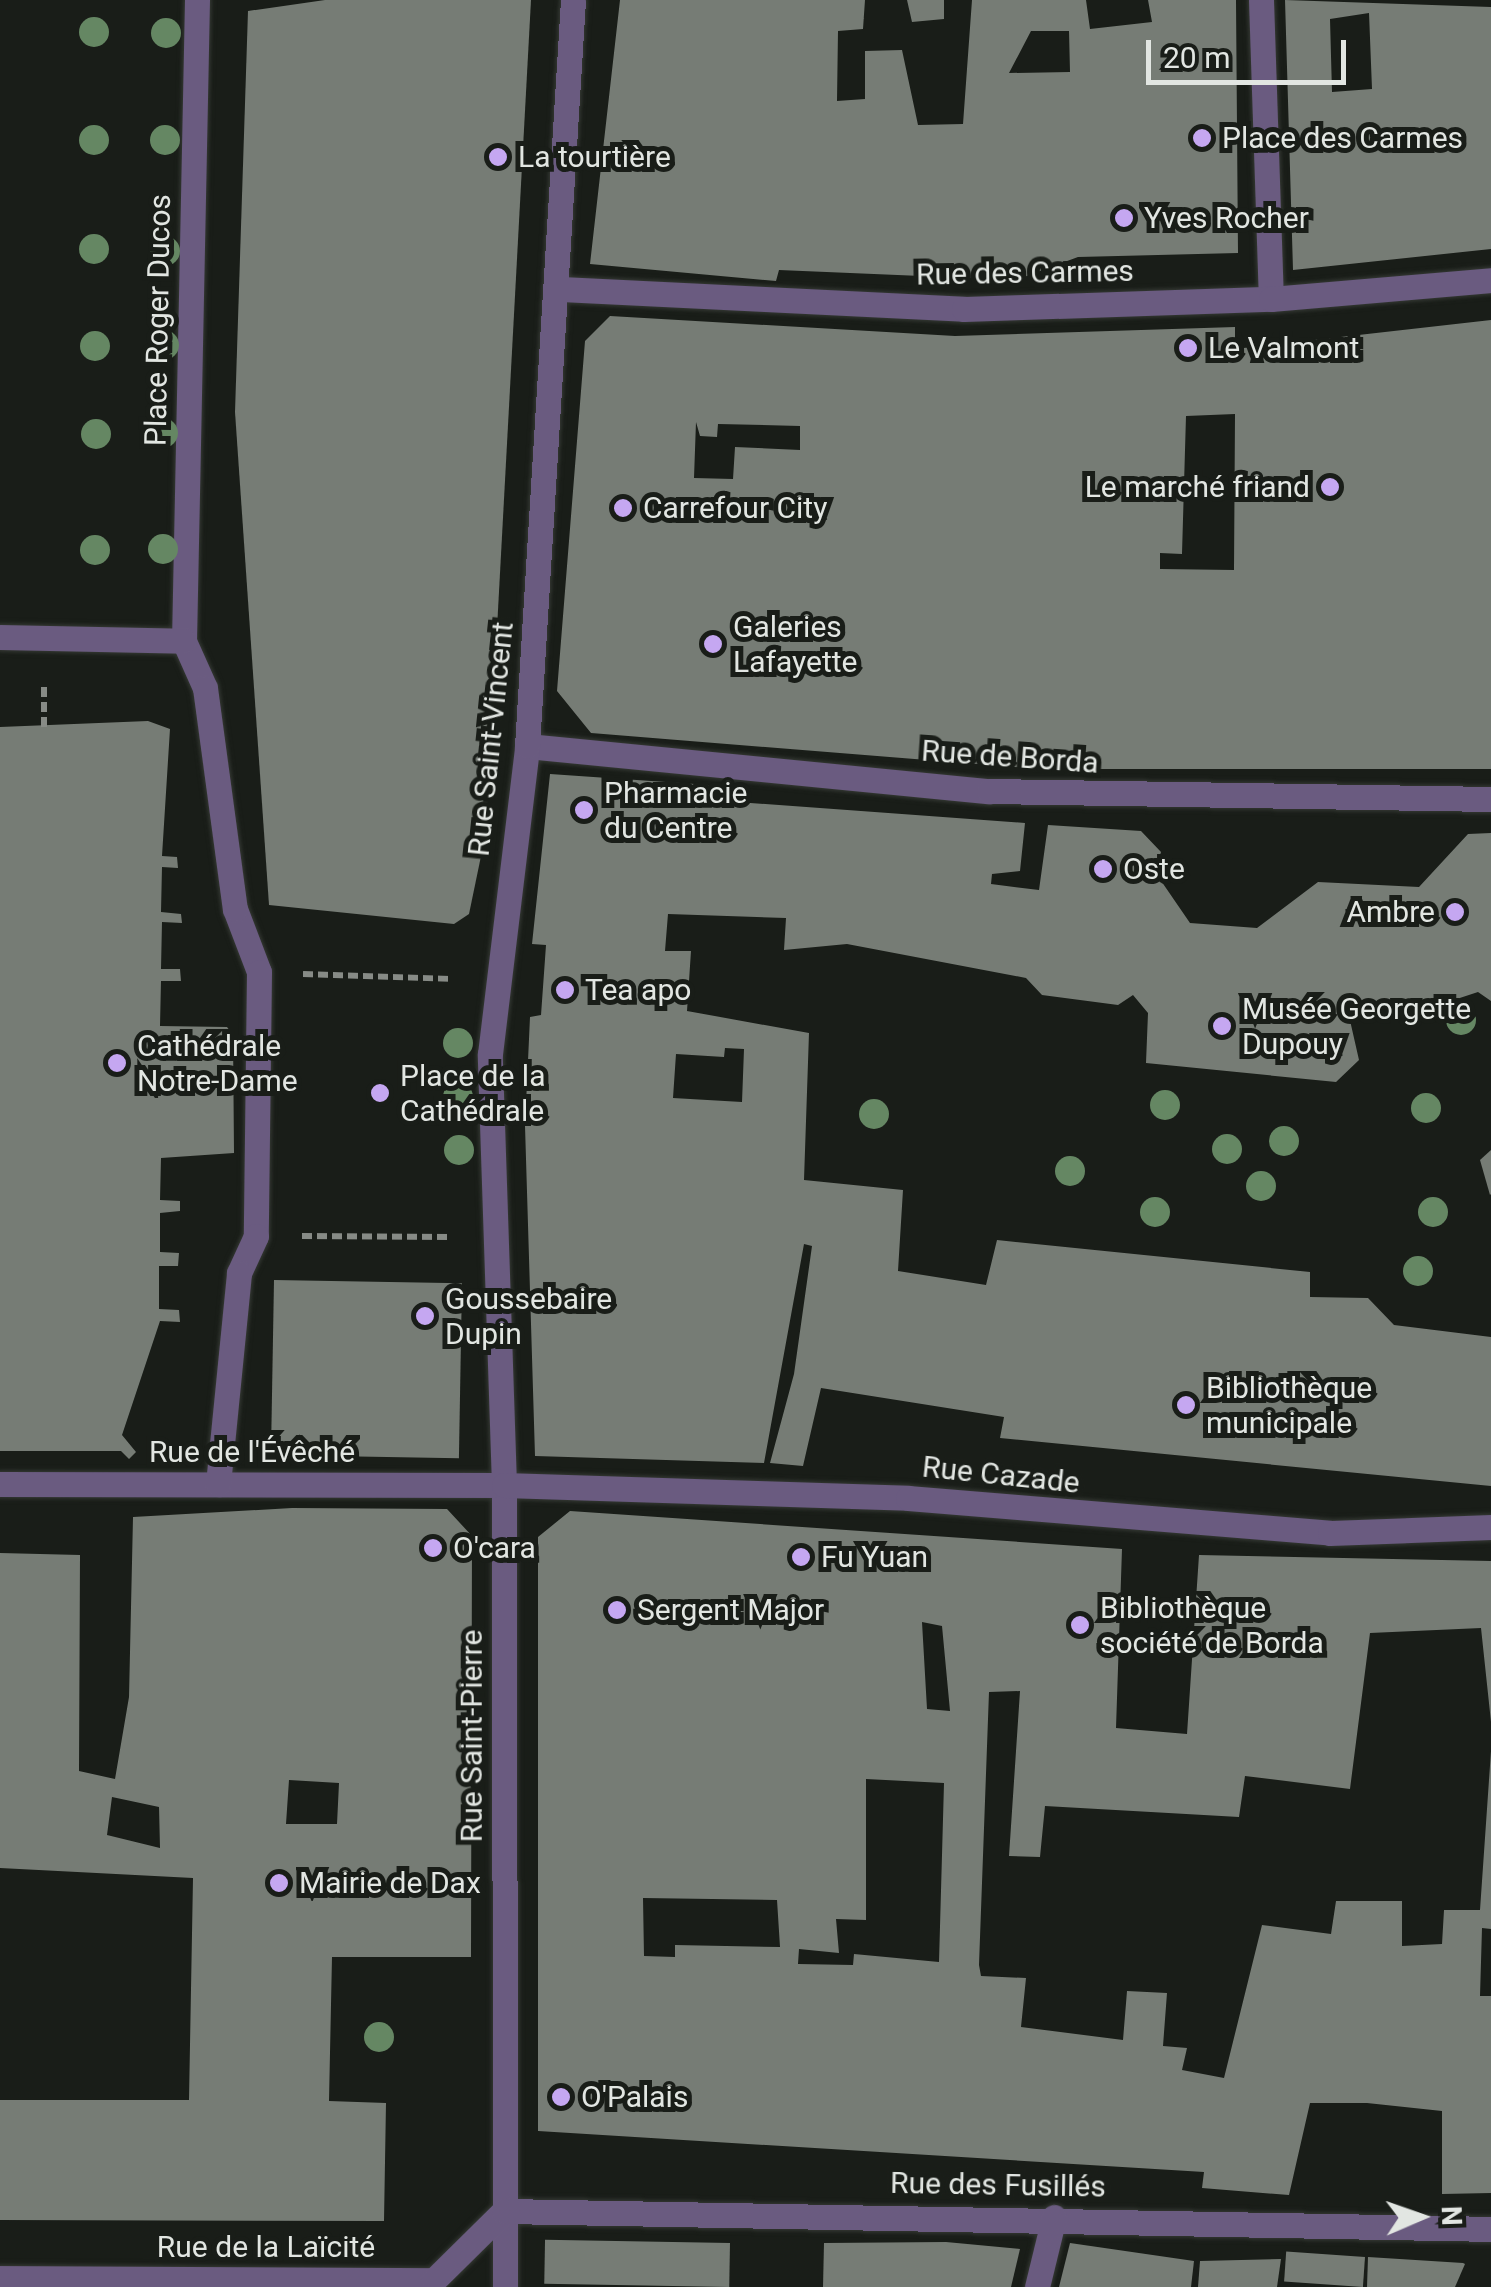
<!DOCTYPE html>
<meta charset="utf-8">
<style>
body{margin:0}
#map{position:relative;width:1491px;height:2287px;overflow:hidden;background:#191d18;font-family:Roboto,sans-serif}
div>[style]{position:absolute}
.building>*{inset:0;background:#767c75;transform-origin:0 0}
.path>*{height:6px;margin-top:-3px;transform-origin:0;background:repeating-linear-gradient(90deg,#878b86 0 10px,transparent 0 15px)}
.roads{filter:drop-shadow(0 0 2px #353934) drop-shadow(0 0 2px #353934)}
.pedestrian>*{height:25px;margin:-12.5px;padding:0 12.5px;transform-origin:12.5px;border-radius:12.5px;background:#6a5b80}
.minor>*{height:25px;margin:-12.5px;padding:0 12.5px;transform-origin:12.5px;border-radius:12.5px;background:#6a5b80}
.trees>*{width:30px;height:30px;margin:-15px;border-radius:50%;background:#658763}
.dots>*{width:28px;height:28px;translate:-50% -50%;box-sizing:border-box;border:5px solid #191d18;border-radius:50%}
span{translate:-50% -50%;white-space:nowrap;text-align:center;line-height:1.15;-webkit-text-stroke:10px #191d18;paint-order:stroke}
.poi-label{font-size:30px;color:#e2e6e2}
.left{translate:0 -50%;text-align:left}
.right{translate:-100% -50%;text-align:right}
.street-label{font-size:30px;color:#e2e6e2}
.north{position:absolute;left:1371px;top:2167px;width:100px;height:100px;-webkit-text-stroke:8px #191d18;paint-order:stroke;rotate:88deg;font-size:28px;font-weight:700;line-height:40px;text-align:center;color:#e2e6e2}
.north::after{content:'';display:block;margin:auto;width:35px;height:45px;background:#e2e6e2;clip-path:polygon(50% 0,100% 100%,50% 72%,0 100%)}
.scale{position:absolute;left:1146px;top:40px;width:200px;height:45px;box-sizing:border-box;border:5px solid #e2e6e2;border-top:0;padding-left:12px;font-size:30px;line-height:35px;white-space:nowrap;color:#e2e6e2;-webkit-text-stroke:8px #191d18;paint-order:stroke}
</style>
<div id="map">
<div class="building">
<div style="clip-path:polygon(325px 0,531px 0,486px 832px,469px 914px,454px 924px,269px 905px,235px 412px,248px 11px)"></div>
<div style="clip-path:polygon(evenodd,620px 0,865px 0,863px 29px,838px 31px,837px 101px,865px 99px,865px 51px,902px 50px,918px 125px,963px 124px,972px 0,1086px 0,1090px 29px,1152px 22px,1148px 0,1236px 0,1238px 253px,1078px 257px,1016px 280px,779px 270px,776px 281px,590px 264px,620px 0,1031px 31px,1069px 31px,1070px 72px,1009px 73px,1031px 31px)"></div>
<div style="clip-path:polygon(907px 0,944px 0,944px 19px,912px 22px)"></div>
<div style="clip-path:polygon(evenodd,1285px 0,1491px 7px,1491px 249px,1293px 270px,1285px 0,1369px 13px,1372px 89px,1332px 92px,1330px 19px,1369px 13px)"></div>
<div style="clip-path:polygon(evenodd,610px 316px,955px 336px,1235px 327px,1235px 349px,1491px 320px,1491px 769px,1039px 769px,591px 733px,557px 691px,585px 341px,610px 316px,1235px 414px,1234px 570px,1160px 569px,1160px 553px,1182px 554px,1186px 416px,1235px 414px,610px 316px,696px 422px,700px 436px,717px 437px,718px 424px,800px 426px,800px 450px,735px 447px,733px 479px,694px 478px,696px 422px)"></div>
<div style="clip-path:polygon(148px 721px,170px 729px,162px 856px,177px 857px,178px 868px,162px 867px,161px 912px,181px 914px,182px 923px,162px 922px,161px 969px,180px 969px,181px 981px,161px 981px,160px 1026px,227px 1027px,233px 1035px,234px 1153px,161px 1158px,160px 1200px,180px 1201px,180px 1211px,160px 1213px,160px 1252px,179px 1253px,178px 1266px,159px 1266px,159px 1309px,179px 1310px,180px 1322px,160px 1321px,122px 1435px,136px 1452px,129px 1459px,121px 1451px,0 1451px,0 727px)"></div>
<div style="clip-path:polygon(evenodd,550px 774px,709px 785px,709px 800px,1025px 823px,1020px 871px,992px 874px,991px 884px,1039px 890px,1048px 825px,1141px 831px,1161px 852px,1155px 872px,1190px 923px,1257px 928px,1318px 882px,1419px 887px,1468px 834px,1491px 833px,1491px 1001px,1478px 992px,1405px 1016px,1400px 1001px,1349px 1016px,1359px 1060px,1336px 1082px,1146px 1063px,1148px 1013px,1133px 995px,1118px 1005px,1042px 995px,1026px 978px,847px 944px,784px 950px,786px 918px,668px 914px,665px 951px,691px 951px,687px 1011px,809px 1033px,804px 1180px,903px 1190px,898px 1271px,986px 1285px,997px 1240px,1310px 1272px,1310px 1297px,1368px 1298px,1394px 1325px,1491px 1337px,1491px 1486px,1000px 1438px,1004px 1417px,821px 1388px,803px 1466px,770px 1463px,794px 1374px,812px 1246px,804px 1244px,764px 1463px,535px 1456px,525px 1126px,530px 1017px,541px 1015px,546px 945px,532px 944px,550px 774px,725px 1048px,744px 1049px,742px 1102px,673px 1098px,676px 1054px,724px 1057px,725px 1048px)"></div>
<div style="clip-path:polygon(1491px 1150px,1491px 1194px,1490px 1195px,1480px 1160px)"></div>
<div style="left:274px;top:1280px;width:188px;height:175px;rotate:1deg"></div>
<div style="clip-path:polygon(evenodd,292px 1508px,447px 1509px,472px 1536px,471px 1957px,332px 1957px,329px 2101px,386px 2103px,384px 2221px,0 2220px,0 2100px,189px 2100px,193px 1878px,0 1868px,0 1553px,80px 1555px,79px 1771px,115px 1779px,129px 1697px,133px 1517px,292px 1508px,289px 1780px,339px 1783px,337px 1824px,286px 1824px,289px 1780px,292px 1508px,112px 1797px,159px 1807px,160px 1848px,107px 1835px,112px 1797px)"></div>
<div style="clip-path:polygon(evenodd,570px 1511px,1122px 1549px,1116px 1728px,1187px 1734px,1199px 1555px,1491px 1561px,1491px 1722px,1481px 1628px,1370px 1633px,1350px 1789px,1245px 1776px,1239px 1817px,1045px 1806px,1040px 1857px,1009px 1856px,1020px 1691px,989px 1692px,979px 1965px,981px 1976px,1026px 1978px,1021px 2027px,1123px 2040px,1127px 1991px,1167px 1993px,1163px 2046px,1187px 2048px,1182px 2070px,1224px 2078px,1262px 1925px,1331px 1934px,1336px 1901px,1402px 1901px,1402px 1946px,1442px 1944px,1444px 1910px,1480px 1910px,1491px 1751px,1491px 1929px,1482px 1928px,1480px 1996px,1491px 1996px,1491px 2193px,1442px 2194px,1442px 2111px,1367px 2103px,1310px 2103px,1289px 2195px,1202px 2188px,1204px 2172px,538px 2131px,538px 1537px,570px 1511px,922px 1622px,942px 1626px,950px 1711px,927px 1709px,922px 1622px,570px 1511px,866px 1779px,944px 1783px,939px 1962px,854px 1954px,853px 1965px,798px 1964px,799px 1949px,839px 1953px,836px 1919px,866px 1920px,866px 1779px,570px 1511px,643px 1898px,777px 1900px,780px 1947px,675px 1945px,675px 1957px,644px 1956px,643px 1898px)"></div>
<div style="clip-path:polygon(946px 2242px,1020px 2249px,1011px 2287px,823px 2287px,824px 2243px)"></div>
<div style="left:730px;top:2243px;width:44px;height:185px;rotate:91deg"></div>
<div style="clip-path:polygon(1070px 2243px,1194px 2261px,1191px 2287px,1059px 2287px)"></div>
<div style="left:1365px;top:2257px;width:30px;height:79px;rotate:94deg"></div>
<div style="clip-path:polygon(1368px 2257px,1463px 2263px,1465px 2264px,1455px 2287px,1367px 2287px)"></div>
<div style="clip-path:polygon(1281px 2259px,1277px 2287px,1198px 2287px,1200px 2261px)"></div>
</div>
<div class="path">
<div style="left:44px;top:727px;width:44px;rotate:-90deg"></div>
<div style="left:303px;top:974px;width:147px;rotate:1.9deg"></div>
<div style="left:302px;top:1236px;width:148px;rotate:0.4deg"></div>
</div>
<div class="roads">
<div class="pedestrian">
<div style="left:1261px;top:0;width:299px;rotate:88.1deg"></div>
<div style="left:561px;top:289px;width:403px;rotate:2.8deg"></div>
<div style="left:964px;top:309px;width:307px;rotate:-1.9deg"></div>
<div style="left:1271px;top:299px;width:221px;rotate:-4.9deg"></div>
<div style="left:527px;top:746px;width:464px;rotate:5.6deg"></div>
<div style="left:989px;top:791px;width:502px;rotate:0.91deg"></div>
<div style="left:235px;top:909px;width:67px;rotate:69.1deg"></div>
<div style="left:259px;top:972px;width:264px;rotate:90.7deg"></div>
<div style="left:256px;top:1236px;width:41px;rotate:114.7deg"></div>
<div style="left:505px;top:2287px;width:802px;rotate:-90.07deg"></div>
<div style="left:504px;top:1485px;width:431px;rotate:-91.9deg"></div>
<div style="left:490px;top:1054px;width:310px;rotate:-83.1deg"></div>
<div style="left:527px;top:746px;width:747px;rotate:-86.47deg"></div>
</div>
<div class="minor">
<div style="left:197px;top:0;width:641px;rotate:91.16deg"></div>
<div style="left:184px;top:641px;width:51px;rotate:65.9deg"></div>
<div style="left:205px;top:688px;width:223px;rotate:82.3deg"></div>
<div style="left:0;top:637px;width:184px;rotate:1.2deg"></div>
<div style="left:0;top:1484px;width:504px;rotate:0.11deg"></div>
<div style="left:504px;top:1485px;width:404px;rotate:1.8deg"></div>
<div style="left:908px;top:1498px;width:423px;rotate:4.7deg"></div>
<div style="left:1330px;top:1533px;width:161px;rotate:-2.1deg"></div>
<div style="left:218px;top:1484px;width:212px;rotate:-84.3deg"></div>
<div style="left:0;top:2278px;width:434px;rotate:0.3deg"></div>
<div style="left:434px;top:2280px;width:98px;rotate:-44.6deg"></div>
<div style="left:504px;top:2211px;width:987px;rotate:1.04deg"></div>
<div style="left:1037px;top:2287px;width:72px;rotate:-76.3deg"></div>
</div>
</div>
<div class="trees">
<div style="left:94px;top:32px"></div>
<div style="left:166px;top:33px"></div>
<div style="left:94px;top:140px"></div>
<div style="left:165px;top:140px"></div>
<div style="left:94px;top:249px"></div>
<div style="left:165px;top:251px"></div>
<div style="left:164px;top:345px"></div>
<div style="left:95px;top:346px"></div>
<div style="left:163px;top:433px"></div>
<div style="left:96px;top:434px"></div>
<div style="left:163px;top:549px"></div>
<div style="left:95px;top:550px"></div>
<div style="left:1461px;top:1020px"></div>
<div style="left:458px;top:1043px"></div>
<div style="left:458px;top:1097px"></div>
<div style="left:1165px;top:1105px"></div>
<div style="left:1426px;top:1108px"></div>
<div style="left:874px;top:1114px"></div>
<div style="left:1284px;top:1141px"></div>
<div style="left:1227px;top:1149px"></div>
<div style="left:459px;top:1150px"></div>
<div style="left:1070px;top:1171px"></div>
<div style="left:1261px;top:1186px"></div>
<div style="left:1155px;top:1212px"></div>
<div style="left:1433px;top:1212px"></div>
<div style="left:1418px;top:1271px"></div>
<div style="left:379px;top:2037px"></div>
</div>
<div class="dots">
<div style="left:1202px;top:138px;background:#c5a7f1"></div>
<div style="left:498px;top:157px;background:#c5a7f1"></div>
<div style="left:1124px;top:218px;background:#c5a7f1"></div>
<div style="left:1188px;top:348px;background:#c5a7f1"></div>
<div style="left:1330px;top:487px;background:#c5a7f1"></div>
<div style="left:623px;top:508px;background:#c5a7f1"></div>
<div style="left:713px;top:644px;background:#c5a7f1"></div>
<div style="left:584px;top:810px;background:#c5a7f1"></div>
<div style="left:1103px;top:869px;background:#c5a7f1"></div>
<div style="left:1455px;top:912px;background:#c5a7f1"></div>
<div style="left:565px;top:990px;background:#c5a7f1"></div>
<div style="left:1222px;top:1026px;background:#c5a7f1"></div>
<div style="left:117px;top:1063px;background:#c5a7f1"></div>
<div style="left:380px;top:1093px;background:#c5a7f1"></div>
<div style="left:425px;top:1316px;background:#c5a7f1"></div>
<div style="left:1186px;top:1405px;background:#c5a7f1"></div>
<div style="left:433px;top:1548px;background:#c5a7f1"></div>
<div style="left:801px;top:1557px;background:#c5a7f1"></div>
<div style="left:617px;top:1610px;background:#c5a7f1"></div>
<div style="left:1080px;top:1625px;background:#c5a7f1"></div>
<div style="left:279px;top:1883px;background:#c5a7f1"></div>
<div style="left:561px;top:2097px;background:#c5a7f1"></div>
</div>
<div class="poi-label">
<span class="left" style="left:1222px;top:138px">Place des Carmes</span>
<span class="left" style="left:518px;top:157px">La tourtière</span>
<span class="left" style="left:1144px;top:218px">Yves Rocher</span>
<span class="left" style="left:1208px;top:348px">Le Valmont</span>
<span class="right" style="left:1310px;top:487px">Le marché friand</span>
<span class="left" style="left:643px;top:508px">Carrefour City</span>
<span class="left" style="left:733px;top:644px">Galeries<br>Lafayette</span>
<span class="left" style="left:604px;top:810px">Pharmacie<br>du Centre</span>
<span class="left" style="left:1123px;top:869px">Oste</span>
<span class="right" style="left:1435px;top:912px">Ambre</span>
<span class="left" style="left:585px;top:990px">Tea apo</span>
<span class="left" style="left:1242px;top:1026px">Musée Georgette<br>Dupouy</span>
<span class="left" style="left:137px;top:1063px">Cathédrale<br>Notre-Dame</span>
<span class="left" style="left:400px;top:1093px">Place de la<br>Cathédrale</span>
<span class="left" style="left:445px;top:1316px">Goussebaire<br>Dupin</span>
<span class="left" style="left:1206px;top:1405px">Bibliothèque<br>municipale</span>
<span class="left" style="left:453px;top:1548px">O'cara</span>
<span class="left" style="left:821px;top:1557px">Fu Yuan</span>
<span class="left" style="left:1100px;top:1625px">Bibliothèque<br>société de Borda</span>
<span class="left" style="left:637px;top:1610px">Sergent Major</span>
<span class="left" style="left:299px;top:1883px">Mairie de Dax</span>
<span class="left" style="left:581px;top:2097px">O'Palais</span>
</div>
<div class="street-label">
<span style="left:1025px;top:273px;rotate:-1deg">Rue des Carmes</span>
<span style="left:158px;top:320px;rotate:-89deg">Place Roger Ducos</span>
<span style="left:491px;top:739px;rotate:-84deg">Rue Saint-Vincent</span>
<span style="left:1010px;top:757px;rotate:4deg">Rue de Borda</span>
<span style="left:252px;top:1452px">Rue de l'Évêché</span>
<span style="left:1001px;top:1475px;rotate:6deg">Rue Cazade</span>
<span style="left:472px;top:1736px;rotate:-90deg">Rue Saint-Pierre</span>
<span style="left:998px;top:2185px;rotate:1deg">Rue des Fusillés</span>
<span style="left:266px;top:2247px">Rue de la Laïcité</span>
</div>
<div class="north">N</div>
<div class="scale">20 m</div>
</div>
